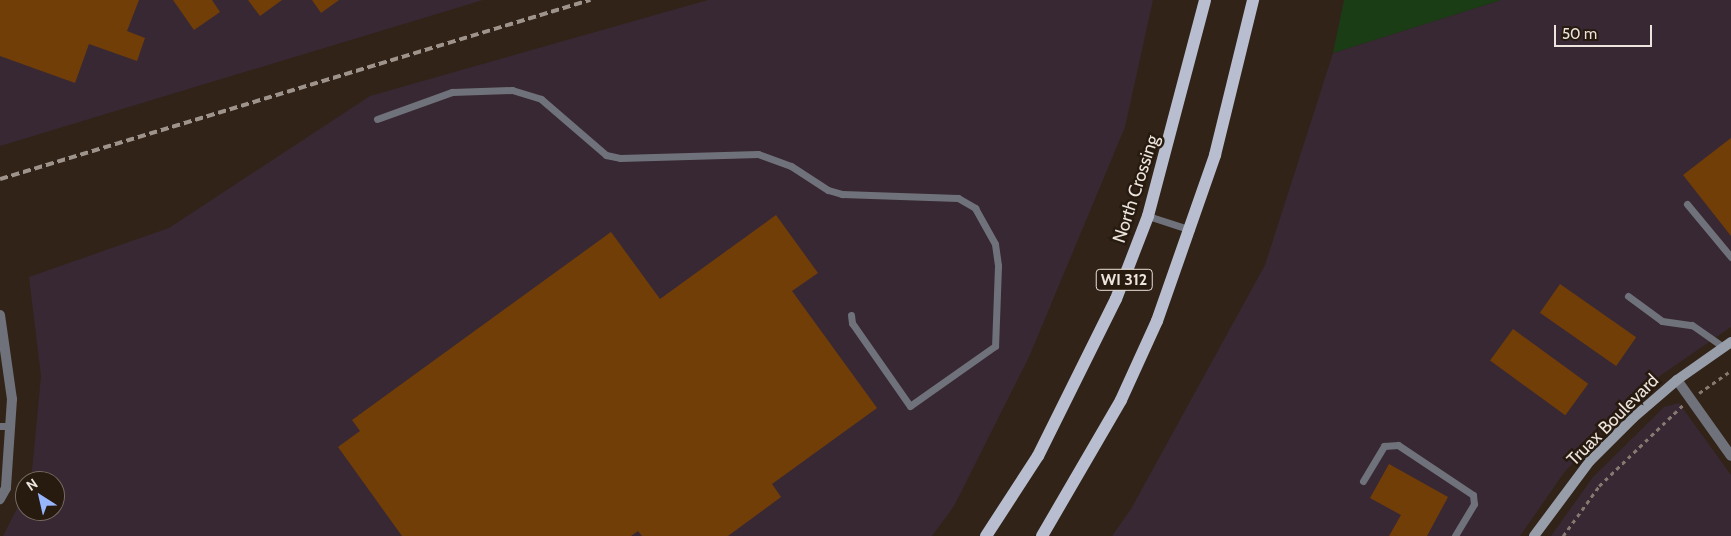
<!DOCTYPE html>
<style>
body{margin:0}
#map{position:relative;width:1731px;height:536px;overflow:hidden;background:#312318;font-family:Cabin,sans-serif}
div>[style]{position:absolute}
.industrial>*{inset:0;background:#382833}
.green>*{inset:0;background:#1b3d16}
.building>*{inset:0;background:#723e07;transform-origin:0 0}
.path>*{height:2.5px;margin-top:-1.25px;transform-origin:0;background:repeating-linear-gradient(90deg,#857970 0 4px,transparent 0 8px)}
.lane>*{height:7px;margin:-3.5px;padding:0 3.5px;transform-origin:3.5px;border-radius:3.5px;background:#6f727a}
.street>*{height:10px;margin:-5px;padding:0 5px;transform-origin:5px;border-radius:5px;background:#6f727a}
.secondary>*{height:10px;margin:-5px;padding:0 5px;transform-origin:5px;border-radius:5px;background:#989daa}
.primary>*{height:12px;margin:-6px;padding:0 6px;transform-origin:6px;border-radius:6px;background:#b8becf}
.rail>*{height:4px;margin-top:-2px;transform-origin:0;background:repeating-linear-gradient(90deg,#9f948c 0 8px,transparent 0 12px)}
span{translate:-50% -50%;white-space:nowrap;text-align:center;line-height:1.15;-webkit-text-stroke:5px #271a0f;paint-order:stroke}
.shield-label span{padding:1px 4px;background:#271a0f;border:1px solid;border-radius:4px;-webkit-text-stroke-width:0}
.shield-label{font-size:16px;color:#ede4dd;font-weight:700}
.street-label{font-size:18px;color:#ede4dd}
.north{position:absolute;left:15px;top:471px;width:50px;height:50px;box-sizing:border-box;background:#271a0f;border:1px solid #766b61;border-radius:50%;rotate:325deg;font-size:14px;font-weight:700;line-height:20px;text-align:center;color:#ede4dd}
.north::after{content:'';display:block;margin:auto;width:18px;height:22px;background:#97b6fd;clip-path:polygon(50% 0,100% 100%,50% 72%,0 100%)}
.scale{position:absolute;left:1554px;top:25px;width:98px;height:22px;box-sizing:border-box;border:2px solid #ede4dd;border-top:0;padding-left:6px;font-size:15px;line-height:18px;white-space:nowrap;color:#ede4dd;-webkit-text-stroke:4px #271a0f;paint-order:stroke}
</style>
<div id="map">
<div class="industrial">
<div style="clip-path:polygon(0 0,483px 0,0 146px)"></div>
<div style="clip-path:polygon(708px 0,1153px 0,1125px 127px,1029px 357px,954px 506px,932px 536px,3px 536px,25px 493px,25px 511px,55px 511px,55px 481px,31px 481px,41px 376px,29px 277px,169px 228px,370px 96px)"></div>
<div style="clip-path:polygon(1501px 0,1731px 0,1731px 327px,1661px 375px,1605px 426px,1563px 474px,1520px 536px,1112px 536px,1131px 509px,1265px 265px,1333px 53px)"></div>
<div style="clip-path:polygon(1679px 403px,1731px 475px,1731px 536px,1551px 536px,1593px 477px,1664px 407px)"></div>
</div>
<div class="green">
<div style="clip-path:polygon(1344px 0,1501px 0,1333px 53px)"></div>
</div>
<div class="building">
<div style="clip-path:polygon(0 0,139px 0,127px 31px,145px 38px,137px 61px,89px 44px,75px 83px,0 56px)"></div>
<div style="clip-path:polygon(173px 0,212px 0,220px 12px,194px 30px)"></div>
<div style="clip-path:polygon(248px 0,282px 0,260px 16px)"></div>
<div style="clip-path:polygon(312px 0,339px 0,321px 13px)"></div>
<div style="clip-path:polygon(1731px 138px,1731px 236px,1683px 175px)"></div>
<div style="clip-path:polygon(776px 215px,818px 273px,792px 291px,877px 408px,772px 484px,781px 497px,728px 536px,642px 536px,638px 531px,631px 536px,402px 536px,338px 447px,360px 431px,352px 420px,611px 232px,660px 299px)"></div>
<div style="left:1560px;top:284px;width:93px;height:35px;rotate:35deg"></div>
<div style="left:1513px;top:329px;width:93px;height:39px;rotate:36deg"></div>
<div style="clip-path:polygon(1389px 464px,1448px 497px,1427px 536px,1389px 536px,1401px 515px,1370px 498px)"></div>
</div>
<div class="path">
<div style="left:1699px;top:393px;width:39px;rotate:-35deg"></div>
<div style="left:1563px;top:536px;width:62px;rotate:-54.2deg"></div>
<div style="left:1599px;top:486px;width:117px;rotate:-44deg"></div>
</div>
<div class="lane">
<div style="left:377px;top:119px;width:80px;rotate:-19.8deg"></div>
<div style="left:452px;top:92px;width:60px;rotate:-1.9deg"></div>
<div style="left:512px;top:90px;width:30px;rotate:17deg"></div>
<div style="left:541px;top:99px;width:86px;rotate:40.7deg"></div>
<div style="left:606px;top:155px;width:14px;rotate:12deg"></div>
<div style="left:620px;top:158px;width:138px;rotate:-1.7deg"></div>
<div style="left:758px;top:154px;width:35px;rotate:20deg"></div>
<div style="left:791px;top:166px;width:44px;rotate:33deg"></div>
<div style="left:828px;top:190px;width:15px;rotate:16deg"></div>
<div style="left:842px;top:194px;width:116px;rotate:2deg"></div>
<div style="left:958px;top:198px;width:20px;rotate:30deg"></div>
<div style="left:975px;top:208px;width:41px;rotate:60.9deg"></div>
<div style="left:995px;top:244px;width:22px;rotate:82deg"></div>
<div style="left:998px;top:266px;width:80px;rotate:92.1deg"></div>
<div style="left:995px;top:346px;width:104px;rotate:144.8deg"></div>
<div style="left:910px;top:406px;width:101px;rotate:-124.9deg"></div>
<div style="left:852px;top:323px;width:8px;rotate:-97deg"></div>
<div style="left:1687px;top:204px;width:69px;rotate:50.3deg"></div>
<div style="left:1148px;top:216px;width:45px;rotate:18deg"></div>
<div style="left:1628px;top:296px;width:42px;rotate:36.3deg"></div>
<div style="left:1662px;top:321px;width:30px;rotate:8deg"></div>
<div style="left:1692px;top:325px;width:39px;rotate:35deg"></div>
<div style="left:0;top:426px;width:10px"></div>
<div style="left:1363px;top:481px;width:41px;rotate:-59deg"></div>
<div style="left:1384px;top:446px;width:14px;rotate:-4deg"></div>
<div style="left:1398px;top:445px;width:90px;rotate:33.7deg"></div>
<div style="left:1473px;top:495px;width:9px;rotate:84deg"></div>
<div style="left:1474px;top:504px;width:37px;rotate:121deg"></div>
</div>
<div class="street">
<div style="left:0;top:315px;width:85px;rotate:81.9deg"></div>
<div style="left:12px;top:399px;width:89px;rotate:93.9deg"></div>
<div style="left:6px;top:488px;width:13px;rotate:119deg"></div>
<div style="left:1677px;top:380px;width:93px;rotate:54.6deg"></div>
</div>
<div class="secondary">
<div style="left:1534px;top:536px;width:94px;rotate:-53.3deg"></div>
<div style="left:1590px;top:461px;width:61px;rotate:-45deg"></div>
<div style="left:1633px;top:418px;width:58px;rotate:-40.8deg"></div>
<div style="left:1677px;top:380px;width:66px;rotate:-35.1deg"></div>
</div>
<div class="primary">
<div style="left:986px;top:536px;width:95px;rotate:-57deg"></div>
<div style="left:1038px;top:456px;width:175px;rotate:-63.6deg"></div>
<div style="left:1116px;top:299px;width:89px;rotate:-68.9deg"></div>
<div style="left:1148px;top:216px;width:223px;rotate:-75.2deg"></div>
<div style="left:1042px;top:536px;width:157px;rotate:-59.8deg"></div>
<div style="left:1121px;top:400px;width:87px;rotate:-65.5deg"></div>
<div style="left:1157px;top:321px;width:176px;rotate:-70.7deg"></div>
<div style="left:1215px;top:155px;width:160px;rotate:-76.2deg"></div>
</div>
<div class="rail">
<div style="left:0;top:179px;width:617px;rotate:-16.88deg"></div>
</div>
<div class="shield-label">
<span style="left:1124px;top:280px">WI 312</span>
</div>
<div class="street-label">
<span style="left:1136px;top:189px;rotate:-72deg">North Crossing</span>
<span style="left:1613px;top:420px;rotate:-45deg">Truax Boulevard</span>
</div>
<div class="north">N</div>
<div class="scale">50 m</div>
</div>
